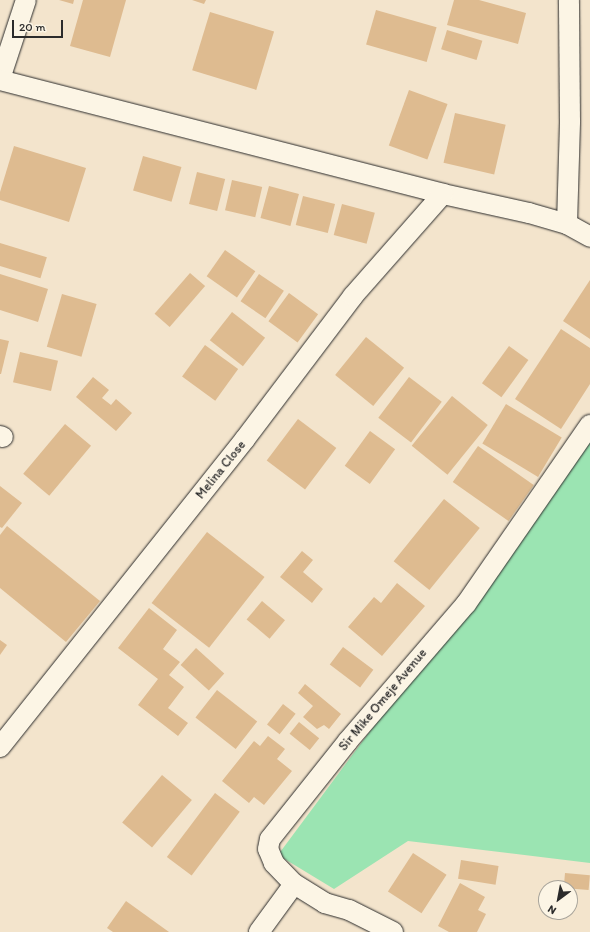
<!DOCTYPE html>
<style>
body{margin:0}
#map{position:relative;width:590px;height:932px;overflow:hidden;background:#f3e4cc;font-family:Itim,sans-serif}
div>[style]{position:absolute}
.green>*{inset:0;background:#9be4b2}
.building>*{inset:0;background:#debb90;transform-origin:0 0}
.roads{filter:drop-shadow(0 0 1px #2b2b2b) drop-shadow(0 0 1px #2b2b2b)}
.street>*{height:20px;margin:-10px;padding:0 10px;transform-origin:10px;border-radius:10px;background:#fcf5e5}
span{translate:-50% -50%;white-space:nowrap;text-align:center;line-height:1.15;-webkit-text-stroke:3.5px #fcf5e5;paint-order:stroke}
.street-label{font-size:13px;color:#2b2b2b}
.north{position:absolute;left:538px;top:880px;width:40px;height:40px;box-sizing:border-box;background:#fcf5e5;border:1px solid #a8a49b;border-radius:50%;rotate:212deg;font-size:11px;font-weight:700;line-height:16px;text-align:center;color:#2b2b2b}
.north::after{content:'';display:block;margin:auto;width:14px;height:18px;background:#2b2b2b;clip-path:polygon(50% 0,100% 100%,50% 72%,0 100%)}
.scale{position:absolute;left:12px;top:20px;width:51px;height:18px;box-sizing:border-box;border:2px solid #2b2b2b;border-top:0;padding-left:5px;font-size:12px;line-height:14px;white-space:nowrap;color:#2b2b2b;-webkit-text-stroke:3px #fcf5e5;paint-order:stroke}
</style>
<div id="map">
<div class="green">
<div style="clip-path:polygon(590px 435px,590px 863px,408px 841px,334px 889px,278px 855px)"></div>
</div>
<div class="building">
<div style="clip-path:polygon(59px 0,74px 0,73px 4px)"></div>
<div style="clip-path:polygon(83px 0,126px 0,110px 57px,70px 46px)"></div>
<div style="clip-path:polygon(192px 0,206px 0,204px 4px)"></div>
<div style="clip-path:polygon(454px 0,479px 0,526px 13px,518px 44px,447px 25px)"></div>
<div style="left:376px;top:10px;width:63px;height:36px;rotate:16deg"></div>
<div style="left:210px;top:12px;width:67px;height:61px;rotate:17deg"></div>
<div style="left:447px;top:30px;width:37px;height:20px;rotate:17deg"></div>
<div style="left:409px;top:90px;width:41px;height:59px;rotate:20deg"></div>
<div style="left:455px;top:113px;width:52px;height:51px;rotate:13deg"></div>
<div style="clip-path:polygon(14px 146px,86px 168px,69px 222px,0 200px,0 192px)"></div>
<div style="left:143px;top:156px;width:40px;height:36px;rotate:16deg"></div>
<div style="left:197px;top:172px;width:29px;height:33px;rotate:14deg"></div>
<div style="left:232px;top:180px;width:31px;height:31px;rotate:13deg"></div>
<div style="left:269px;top:186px;width:31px;height:33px;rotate:15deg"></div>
<div style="left:303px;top:196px;width:33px;height:30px;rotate:14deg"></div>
<div style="left:342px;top:204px;width:34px;height:32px;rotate:15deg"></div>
<div style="left:0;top:243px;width:49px;height:22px;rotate:17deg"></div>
<div style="left:225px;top:250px;width:37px;height:32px;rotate:35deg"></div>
<div style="left:190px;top:273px;width:20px;height:54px;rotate:41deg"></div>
<div style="clip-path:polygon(0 274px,48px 289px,38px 322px,0 310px)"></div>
<div style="left:259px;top:274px;width:30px;height:33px;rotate:34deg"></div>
<div style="clip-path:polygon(590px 280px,590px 339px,563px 321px)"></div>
<div style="left:289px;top:293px;width:36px;height:35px;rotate:36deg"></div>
<div style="left:62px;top:294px;width:36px;height:55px;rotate:16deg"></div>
<div style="left:232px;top:312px;width:42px;height:36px;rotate:38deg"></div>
<div style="clip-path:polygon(561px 329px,590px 348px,590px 384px,561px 429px,515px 399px)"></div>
<div style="left:366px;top:337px;width:49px;height:49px;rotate:39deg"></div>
<div style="clip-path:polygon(0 339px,9px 341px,1px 374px,0 374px)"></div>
<div style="left:205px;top:345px;width:41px;height:39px;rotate:36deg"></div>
<div style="left:509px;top:346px;width:24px;height:46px;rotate:36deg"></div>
<div style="left:20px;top:352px;width:39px;height:31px;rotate:13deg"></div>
<div style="clip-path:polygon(93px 377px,109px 390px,102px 398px,111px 405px,116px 399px,132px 413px,116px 431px,76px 397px)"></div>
<div style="left:409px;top:377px;width:41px;height:51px;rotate:37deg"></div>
<div style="left:452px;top:396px;width:46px;height:64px;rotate:39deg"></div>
<div style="left:506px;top:404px;width:65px;height:46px;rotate:31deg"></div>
<div style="left:298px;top:419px;width:48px;height:52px;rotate:37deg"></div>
<div style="left:65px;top:424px;width:34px;height:65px;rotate:40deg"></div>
<div style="left:370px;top:431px;width:31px;height:43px;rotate:36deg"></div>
<div style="left:478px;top:446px;width:68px;height:44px;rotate:35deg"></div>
<div style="clip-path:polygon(0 486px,22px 503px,2px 528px,0 527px)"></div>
<div style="left:444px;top:499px;width:46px;height:80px;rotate:39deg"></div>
<div style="clip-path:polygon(7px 526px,100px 601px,66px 642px,0 588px,0 535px)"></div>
<div style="left:207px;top:532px;width:73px;height:90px;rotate:38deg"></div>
<div style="clip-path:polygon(302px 551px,313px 560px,303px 572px,323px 589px,312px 603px,280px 577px)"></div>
<div style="clip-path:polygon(397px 583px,425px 606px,382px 656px,348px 627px,374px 597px,381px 603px)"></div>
<div style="left:262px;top:601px;width:30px;height:24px;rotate:40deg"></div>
<div style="clip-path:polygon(149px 608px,177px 630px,163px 649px,180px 662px,169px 675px,184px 687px,168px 708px,188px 723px,178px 736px,138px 705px,158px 679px,118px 648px)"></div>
<div style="clip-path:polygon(0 640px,7px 645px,0 655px)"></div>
<div style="left:343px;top:647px;width:38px;height:22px;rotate:37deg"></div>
<div style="left:196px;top:648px;width:38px;height:23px;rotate:42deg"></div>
<div style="clip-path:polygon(305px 684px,341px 714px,329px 729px,324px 725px,317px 729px,303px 717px,313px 706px,298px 693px)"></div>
<div style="left:217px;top:690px;width:51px;height:35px;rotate:38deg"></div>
<div style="left:283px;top:704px;width:16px;height:26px;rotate:38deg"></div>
<div style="left:299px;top:722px;width:26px;height:15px;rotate:39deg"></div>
<div style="clip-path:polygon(268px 736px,285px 749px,277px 759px,292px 771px,264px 805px,254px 797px,249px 803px,222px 781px,254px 741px,260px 746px)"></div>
<div style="left:162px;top:775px;width:39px;height:62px;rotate:40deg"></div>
<div style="left:215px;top:793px;width:31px;height:80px;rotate:37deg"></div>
<div style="left:413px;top:853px;width:40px;height:46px;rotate:33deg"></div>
<div style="left:461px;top:860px;width:38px;height:19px;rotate:9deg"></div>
<div style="left:565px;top:873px;width:25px;height:15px;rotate:5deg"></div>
<div style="clip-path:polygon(460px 883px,485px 897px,478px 910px,486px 914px,477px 932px,449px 932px,438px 926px)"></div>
<div style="clip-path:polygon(126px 901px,169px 932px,113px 932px,107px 928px)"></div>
</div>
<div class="roads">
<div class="street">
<div style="left:0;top:79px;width:83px;rotate:-71.8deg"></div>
<div style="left:0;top:80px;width:457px;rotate:14.4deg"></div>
<div style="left:443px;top:194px;width:88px;rotate:12.5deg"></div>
<div style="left:529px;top:213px;width:40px;rotate:16deg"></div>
<div style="left:567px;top:224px;width:26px;rotate:29deg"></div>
<div style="left:567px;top:224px;width:103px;rotate:-88.3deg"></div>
<div style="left:570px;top:121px;width:121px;rotate:-90.5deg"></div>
<div style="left:0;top:436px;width:3px;rotate:18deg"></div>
<div style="left:0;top:747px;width:394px;rotate:-51.5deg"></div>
<div style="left:245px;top:439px;width:179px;rotate:-52.9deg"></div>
<div style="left:353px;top:296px;width:136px;rotate:-48.6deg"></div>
<div style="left:259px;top:932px;width:59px;rotate:-53.9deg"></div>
<div style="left:393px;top:932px;width:49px;rotate:-153.4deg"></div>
<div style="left:349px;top:910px;width:25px;rotate:-164deg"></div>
<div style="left:325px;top:903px;width:36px;rotate:-148deg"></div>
<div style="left:294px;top:884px;width:29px;rotate:-134deg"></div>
<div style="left:274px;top:863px;width:15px;rotate:-113deg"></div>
<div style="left:268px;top:849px;width:10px;rotate:-79deg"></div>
<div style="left:270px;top:839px;width:125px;rotate:-51.5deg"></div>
<div style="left:348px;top:741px;width:181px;rotate:-49.3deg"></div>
<div style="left:466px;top:604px;width:218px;rotate:-55.3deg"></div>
</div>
</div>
<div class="street-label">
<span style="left:221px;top:470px;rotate:-51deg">Melina Close</span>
<span style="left:383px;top:700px;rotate:-50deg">Sir Mike Omeje Avenue</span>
</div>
<div class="north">N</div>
<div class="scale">20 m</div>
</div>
